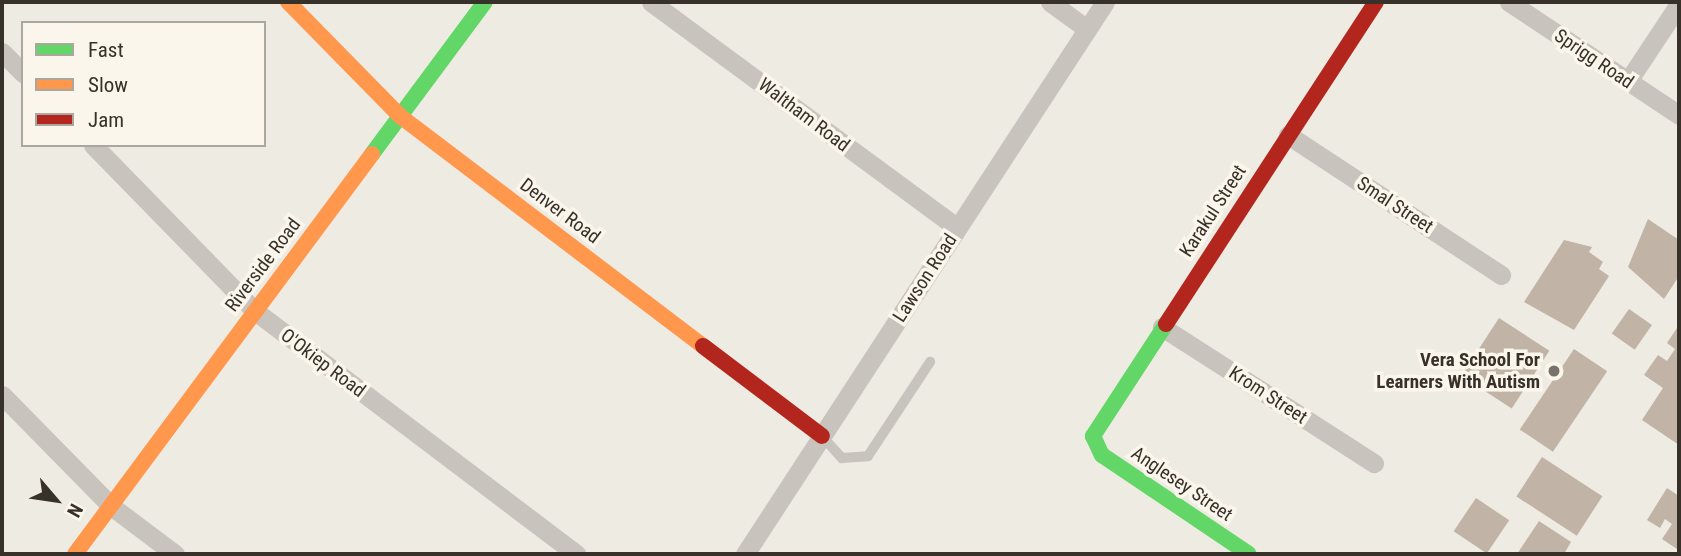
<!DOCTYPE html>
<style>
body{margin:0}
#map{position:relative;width:1681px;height:556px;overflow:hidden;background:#eeebe3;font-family:"Roboto Condensed",sans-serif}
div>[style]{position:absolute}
.building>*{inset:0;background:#c1b3a5;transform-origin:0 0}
.lane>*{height:10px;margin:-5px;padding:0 5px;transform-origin:5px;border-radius:5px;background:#c8c3bc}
.street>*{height:19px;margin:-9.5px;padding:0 9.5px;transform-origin:9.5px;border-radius:9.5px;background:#c8c3bc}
.fast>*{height:16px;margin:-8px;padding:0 8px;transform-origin:8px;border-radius:8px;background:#63d668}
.slow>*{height:16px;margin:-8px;padding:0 8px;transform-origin:8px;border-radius:8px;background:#ff974d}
.jam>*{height:16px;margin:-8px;padding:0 8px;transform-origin:8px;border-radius:8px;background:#b3261e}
.dots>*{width:19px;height:19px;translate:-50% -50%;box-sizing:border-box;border:4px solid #faf6eb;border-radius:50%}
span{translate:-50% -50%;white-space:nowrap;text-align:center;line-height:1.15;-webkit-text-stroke:7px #faf6eb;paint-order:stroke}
.street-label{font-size:19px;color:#38312a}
.poi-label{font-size:19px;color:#38312a;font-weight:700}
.right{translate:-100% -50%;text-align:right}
.frame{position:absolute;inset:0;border:4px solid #38312a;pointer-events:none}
.legend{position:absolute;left:21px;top:21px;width:245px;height:126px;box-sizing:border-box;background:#faf6eb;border:2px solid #aca79e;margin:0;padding:9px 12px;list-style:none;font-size:21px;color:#38312a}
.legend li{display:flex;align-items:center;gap:14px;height:35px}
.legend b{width:35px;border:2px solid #aca79e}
.north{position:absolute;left:21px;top:465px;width:70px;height:70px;-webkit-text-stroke:5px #faf6eb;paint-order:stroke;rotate:119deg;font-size:19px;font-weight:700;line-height:28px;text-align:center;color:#38312a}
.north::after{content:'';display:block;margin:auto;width:24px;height:32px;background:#38312a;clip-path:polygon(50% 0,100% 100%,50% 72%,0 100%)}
</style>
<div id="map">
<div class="building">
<div style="clip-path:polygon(1648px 219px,1679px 240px,1679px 276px,1664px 299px,1628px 267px)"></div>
<div style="clip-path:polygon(1564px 240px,1592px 247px,1589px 252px,1603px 262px,1599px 269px,1609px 276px,1574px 330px,1524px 302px)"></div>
<div style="left:1629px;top:309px;width:28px;height:30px;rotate:35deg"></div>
<div style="left:1499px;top:318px;width:60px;height:69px;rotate:33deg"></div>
<div style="clip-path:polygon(1679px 325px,1679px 445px,1642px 420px,1663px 388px,1644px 375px,1658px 355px,1667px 361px,1675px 349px,1667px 343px)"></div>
<div style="left:1574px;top:349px;width:40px;height:97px;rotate:34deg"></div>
<div style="left:1542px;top:457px;width:72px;height:47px;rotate:33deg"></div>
<div style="clip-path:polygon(1667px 488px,1679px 496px,1677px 549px,1662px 539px,1672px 524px,1665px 519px,1660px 528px,1647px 520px)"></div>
<div style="left:1476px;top:498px;width:40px;height:40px;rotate:34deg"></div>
<div style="clip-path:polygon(1539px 521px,1571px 542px,1564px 554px,1517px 554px)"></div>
</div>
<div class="lane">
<div style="left:822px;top:436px;width:30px;rotate:48deg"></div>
<div style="left:842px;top:458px;width:26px;rotate:-4deg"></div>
<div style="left:868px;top:456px;width:113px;rotate:-56.6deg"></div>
</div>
<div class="street">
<div style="left:651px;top:2px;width:380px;rotate:36.4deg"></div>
<div style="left:1050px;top:2px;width:46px;rotate:36.1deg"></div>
<div style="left:1509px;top:2px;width:204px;rotate:33.6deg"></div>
<div style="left:2px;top:52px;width:30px;rotate:45deg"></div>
<div style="left:1628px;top:81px;width:92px;rotate:-56.5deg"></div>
<div style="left:1288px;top:135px;width:255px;rotate:33.3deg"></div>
<div style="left:93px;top:145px;width:232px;rotate:45.7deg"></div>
<div style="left:255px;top:311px;width:403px;rotate:37.1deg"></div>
<div style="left:1162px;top:327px;width:252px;rotate:32.7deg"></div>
<div style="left:2px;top:395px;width:156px;rotate:45.5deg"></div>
<div style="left:111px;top:506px;width:80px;rotate:36.9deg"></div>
<div style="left:745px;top:554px;width:659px;rotate:-56.89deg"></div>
</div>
<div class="fast">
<div style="left:372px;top:154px;width:189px;rotate:-53.4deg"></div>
<div style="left:1166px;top:324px;width:134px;rotate:123.1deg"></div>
<div style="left:1093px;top:436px;width:21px;rotate:65deg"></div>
<div style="left:1102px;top:455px;width:177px;rotate:34deg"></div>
</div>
<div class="slow">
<div style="left:288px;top:2px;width:160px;rotate:45.5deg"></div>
<div style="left:400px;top:116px;width:380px;rotate:37.2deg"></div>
<div style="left:75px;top:554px;width:498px;rotate:-53.4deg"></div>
</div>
<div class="jam">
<div style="left:1166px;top:324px;width:384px;rotate:-56.9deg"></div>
<div style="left:703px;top:346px;width:149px;rotate:37.1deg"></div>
</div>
<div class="dots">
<div style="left:1554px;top:371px;background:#78726b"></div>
</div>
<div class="street-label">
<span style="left:1594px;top:59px;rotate:34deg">Sprigg Road</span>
<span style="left:804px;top:115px;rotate:37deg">Waltham Road</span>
<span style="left:1395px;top:205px;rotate:33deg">Smal Street</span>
<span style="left:560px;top:211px;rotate:37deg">Denver Road</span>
<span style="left:1213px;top:211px;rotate:-57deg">Karakul Street</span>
<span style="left:263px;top:265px;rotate:-53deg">Riverside Road</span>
<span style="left:925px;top:278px;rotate:-57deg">Lawson Road</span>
<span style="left:323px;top:363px;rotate:37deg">O'Okiep Road</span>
<span style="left:1268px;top:395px;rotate:33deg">Krom Street</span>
<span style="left:1182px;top:484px;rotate:34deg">Anglesey Street</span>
</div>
<div class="poi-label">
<span class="right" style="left:1540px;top:371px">Vera School For<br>Learners With Autism</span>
</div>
<div class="frame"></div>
<ul class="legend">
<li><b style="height:9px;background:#63d668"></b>Fast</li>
<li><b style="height:9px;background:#ff974d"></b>Slow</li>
<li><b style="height:9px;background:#b3261e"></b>Jam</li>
</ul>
<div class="north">N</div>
</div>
